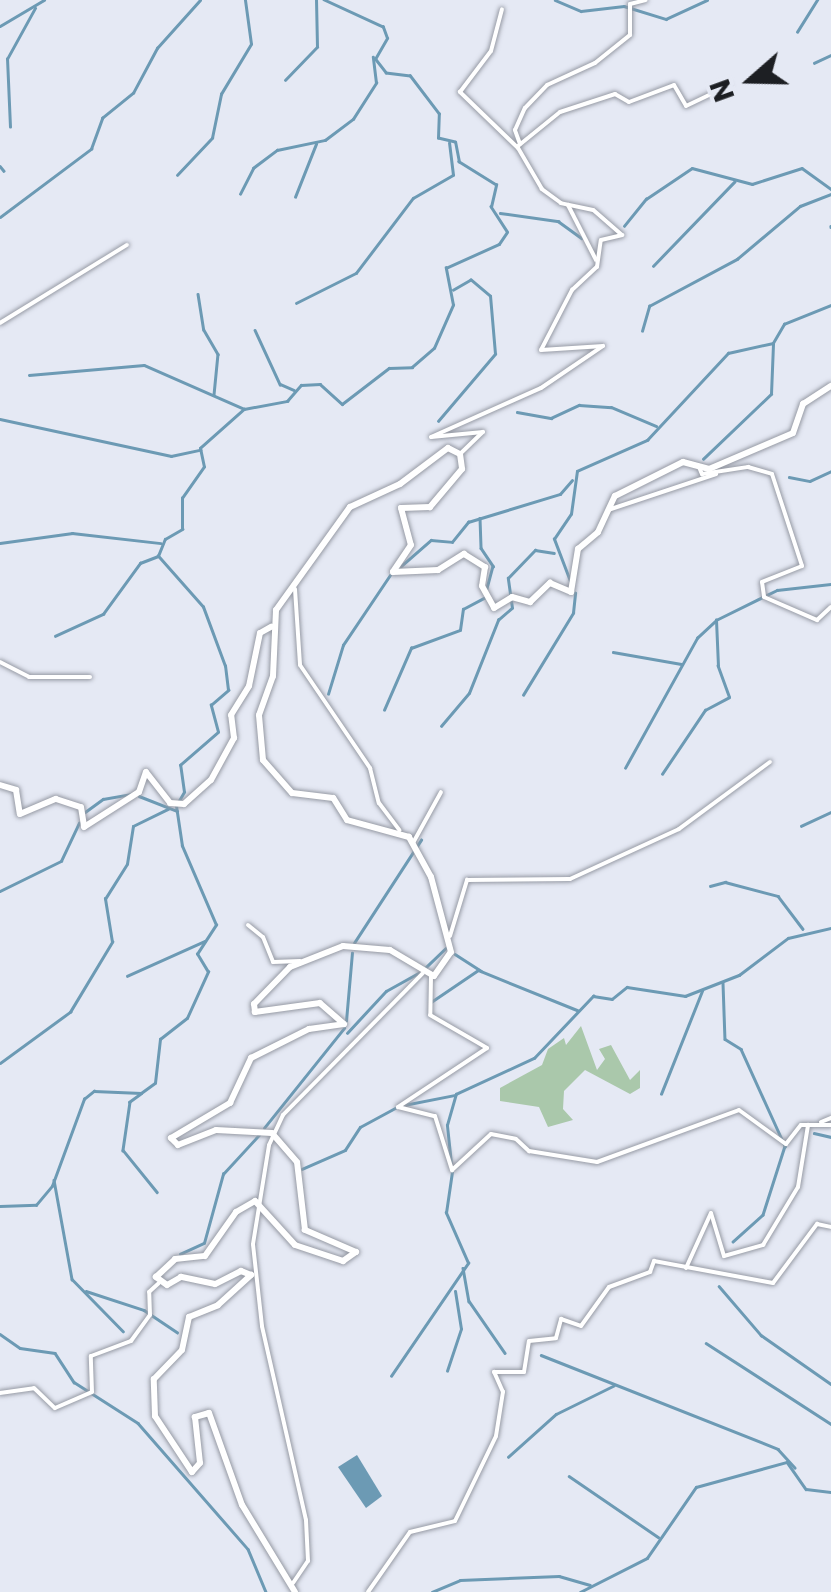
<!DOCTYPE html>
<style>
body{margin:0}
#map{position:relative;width:831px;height:1592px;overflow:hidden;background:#e5e9f4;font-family:Poppins,sans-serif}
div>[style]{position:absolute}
.green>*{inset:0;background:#aac8ab}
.water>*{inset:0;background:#6c9ab4}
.stream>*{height:2.5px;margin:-1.25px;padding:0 1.25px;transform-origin:1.25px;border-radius:1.25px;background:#6c9ab4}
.roads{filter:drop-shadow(0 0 2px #969aa4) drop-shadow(0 0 2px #969aa4)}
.street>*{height:4px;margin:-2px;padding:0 2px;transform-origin:2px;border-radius:2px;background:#fff}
.secondary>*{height:6px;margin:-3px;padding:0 3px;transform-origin:3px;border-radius:3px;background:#fff}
span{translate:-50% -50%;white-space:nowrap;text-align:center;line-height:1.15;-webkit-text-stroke:9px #e5e9f4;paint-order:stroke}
.north{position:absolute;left:701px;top:30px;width:100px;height:100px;-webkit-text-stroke:8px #e5e9f4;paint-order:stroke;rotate:250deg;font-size:28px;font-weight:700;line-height:40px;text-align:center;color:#1d1f23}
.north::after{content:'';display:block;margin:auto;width:35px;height:45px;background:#1d1f23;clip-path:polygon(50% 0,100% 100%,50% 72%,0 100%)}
</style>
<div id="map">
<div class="green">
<div style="clip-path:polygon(581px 1026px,597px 1070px,605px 1059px,599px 1049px,611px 1045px,630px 1080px,640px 1070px,640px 1088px,630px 1094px,585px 1070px,564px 1091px,563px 1109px,573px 1120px,548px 1127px,539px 1107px,500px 1101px,500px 1088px,542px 1065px,548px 1049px,564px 1038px,566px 1045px)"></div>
</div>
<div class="water">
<div style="clip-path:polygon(357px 1455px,382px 1496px,366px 1508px,338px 1467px)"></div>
</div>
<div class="stream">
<div style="left:555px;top:0;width:28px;rotate:23deg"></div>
<div style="left:581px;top:11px;width:43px;rotate:-6.6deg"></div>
<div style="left:624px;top:6px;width:44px;rotate:17.2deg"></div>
<div style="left:666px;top:19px;width:45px;rotate:-24.9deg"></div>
<div style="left:0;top:26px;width:51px;rotate:-30.6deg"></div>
<div style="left:797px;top:32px;width:38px;rotate:-58deg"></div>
<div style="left:814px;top:63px;width:19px;rotate:-25deg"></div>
<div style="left:285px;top:80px;width:46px;rotate:-45.9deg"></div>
<div style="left:317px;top:47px;width:47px;rotate:-91.2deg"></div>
<div style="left:10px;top:127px;width:68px;rotate:-92.5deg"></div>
<div style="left:7px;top:59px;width:58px;rotate:-61.2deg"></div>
<div style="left:0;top:166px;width:6px;rotate:51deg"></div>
<div style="left:177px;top:175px;width:51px;rotate:-46.6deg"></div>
<div style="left:212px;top:138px;width:45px;rotate:-78.4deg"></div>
<div style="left:221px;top:94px;width:58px;rotate:-59deg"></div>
<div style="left:251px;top:44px;width:44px;rotate:-97.8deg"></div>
<div style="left:240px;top:194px;width:29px;rotate:-63deg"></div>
<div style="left:253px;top:168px;width:30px;rotate:-37deg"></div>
<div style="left:277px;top:150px;width:49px;rotate:-11.8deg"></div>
<div style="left:325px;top:140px;width:35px;rotate:-37deg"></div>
<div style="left:353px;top:119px;width:43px;rotate:-57.4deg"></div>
<div style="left:376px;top:83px;width:26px;rotate:-97deg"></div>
<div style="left:295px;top:197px;width:57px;rotate:-68.4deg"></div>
<div style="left:500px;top:213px;width:59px;rotate:7.9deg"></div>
<div style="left:558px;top:221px;width:29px;rotate:36deg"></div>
<div style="left:0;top:217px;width:114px;rotate:-36.8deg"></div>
<div style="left:91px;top:149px;width:33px;rotate:-70deg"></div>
<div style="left:102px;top:118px;width:40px;rotate:-39deg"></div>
<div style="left:133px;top:93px;width:51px;rotate:-61.9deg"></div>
<div style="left:157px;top:48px;width:64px;rotate:-48.1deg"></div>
<div style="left:624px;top:226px;width:35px;rotate:-51deg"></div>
<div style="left:646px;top:199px;width:55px;rotate:-34deg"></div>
<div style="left:692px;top:168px;width:62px;rotate:14.9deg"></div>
<div style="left:752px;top:184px;width:52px;rotate:-17.7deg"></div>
<div style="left:802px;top:168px;width:36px;rotate:36deg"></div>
<div style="left:831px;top:226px;width:1px;rotate:90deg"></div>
<div style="left:653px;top:266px;width:117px;rotate:-46deg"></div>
<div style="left:198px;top:294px;width:36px;rotate:81deg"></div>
<div style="left:204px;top:330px;width:28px;rotate:60deg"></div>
<div style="left:218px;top:354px;width:41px;rotate:95.6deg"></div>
<div style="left:296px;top:303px;width:67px;rotate:-26.6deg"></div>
<div style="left:356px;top:273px;width:94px;rotate:-52.8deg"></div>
<div style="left:413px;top:198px;width:46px;rotate:-29.9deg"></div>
<div style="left:453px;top:175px;width:32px;rotate:-97deg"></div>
<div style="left:255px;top:330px;width:60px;rotate:65.2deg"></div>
<div style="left:280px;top:384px;width:15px;rotate:23deg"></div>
<div style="left:642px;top:331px;width:26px;rotate:-74deg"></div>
<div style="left:649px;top:306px;width:100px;rotate:-28.1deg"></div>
<div style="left:737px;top:259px;width:82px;rotate:-40.1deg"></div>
<div style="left:800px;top:206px;width:33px;rotate:-21deg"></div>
<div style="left:29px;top:375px;width:115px;rotate:-5deg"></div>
<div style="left:144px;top:365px;width:109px;rotate:23.7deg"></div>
<div style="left:517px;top:412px;width:35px;rotate:10deg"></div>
<div style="left:551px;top:418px;width:31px;rotate:-25deg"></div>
<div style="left:579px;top:405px;width:32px;rotate:4deg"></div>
<div style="left:611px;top:407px;width:49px;rotate:22.9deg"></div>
<div style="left:0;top:419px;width:175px;rotate:12.2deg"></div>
<div style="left:171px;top:456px;width:30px;rotate:-12deg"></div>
<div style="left:438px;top:421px;width:88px;rotate:-49.6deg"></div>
<div style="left:495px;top:354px;width:58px;rotate:-94.9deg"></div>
<div style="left:490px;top:296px;width:25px;rotate:-140deg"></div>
<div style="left:471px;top:280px;width:20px;rotate:150deg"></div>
<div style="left:703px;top:459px;width:94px;rotate:-43.7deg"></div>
<div style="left:771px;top:394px;width:50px;rotate:-87.7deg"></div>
<div style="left:789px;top:477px;width:21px;rotate:11deg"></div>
<div style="left:810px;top:481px;width:23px;rotate:-25deg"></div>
<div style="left:480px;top:518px;width:30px;rotate:88deg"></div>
<div style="left:481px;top:548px;width:22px;rotate:56deg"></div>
<div style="left:493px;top:566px;width:24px;rotate:105deg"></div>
<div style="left:0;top:543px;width:73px;rotate:-7.9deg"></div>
<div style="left:72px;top:533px;width:89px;rotate:6.5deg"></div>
<div style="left:400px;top:567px;width:41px;rotate:-41.1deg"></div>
<div style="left:431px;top:540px;width:21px;rotate:5deg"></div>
<div style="left:452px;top:542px;width:26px;rotate:-51deg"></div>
<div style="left:468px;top:522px;width:96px;rotate:-16.9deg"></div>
<div style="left:560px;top:494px;width:18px;rotate:-49deg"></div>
<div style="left:570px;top:581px;width:45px;rotate:-110.9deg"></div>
<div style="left:554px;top:539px;width:30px;rotate:-56deg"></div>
<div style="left:571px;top:514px;width:43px;rotate:-82.1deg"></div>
<div style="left:577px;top:471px;width:77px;rotate:-23.9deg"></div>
<div style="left:647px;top:440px;width:119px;rotate:-47deg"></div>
<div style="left:728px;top:353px;width:46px;rotate:-12.5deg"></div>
<div style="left:773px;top:343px;width:22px;rotate:-60deg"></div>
<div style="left:784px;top:324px;width:51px;rotate:-22deg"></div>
<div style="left:55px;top:636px;width:53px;rotate:-24.6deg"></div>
<div style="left:103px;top:614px;width:63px;rotate:-54deg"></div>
<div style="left:140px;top:563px;width:19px;rotate:-21deg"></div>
<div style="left:613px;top:652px;width:69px;rotate:10deg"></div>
<div style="left:328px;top:694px;width:51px;rotate:-73deg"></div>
<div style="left:343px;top:645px;width:84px;rotate:-56.1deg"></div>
<div style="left:523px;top:695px;width:96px;rotate:-58.6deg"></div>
<div style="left:573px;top:613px;width:20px;rotate:-84deg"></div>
<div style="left:384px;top:710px;width:68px;rotate:-66.5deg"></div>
<div style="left:411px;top:648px;width:52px;rotate:-20.2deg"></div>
<div style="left:460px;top:630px;width:21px;rotate:-82deg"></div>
<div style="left:463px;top:609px;width:27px;rotate:-28deg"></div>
<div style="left:441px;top:726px;width:43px;rotate:-49.7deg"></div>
<div style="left:469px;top:693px;width:79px;rotate:-68.3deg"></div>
<div style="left:498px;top:620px;width:18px;rotate:-41deg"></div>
<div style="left:512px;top:608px;width:30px;rotate:-98deg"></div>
<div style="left:508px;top:578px;width:39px;rotate:-46deg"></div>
<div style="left:535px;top:550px;width:19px;rotate:9deg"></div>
<div style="left:625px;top:768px;width:149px;rotate:-61deg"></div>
<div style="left:697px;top:638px;width:26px;rotate:-43deg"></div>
<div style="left:716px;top:620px;width:68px;rotate:-26.2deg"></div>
<div style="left:777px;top:590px;width:54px;rotate:-6.3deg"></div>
<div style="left:662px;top:774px;width:77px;rotate:-56.1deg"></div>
<div style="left:705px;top:710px;width:27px;rotate:-28deg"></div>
<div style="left:729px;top:697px;width:33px;rotate:-110deg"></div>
<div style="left:718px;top:666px;width:46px;rotate:-92.5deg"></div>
<div style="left:139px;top:796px;width:41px;rotate:21.5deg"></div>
<div style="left:85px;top:812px;width:22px;rotate:-36deg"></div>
<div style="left:103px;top:799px;width:29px;rotate:-10deg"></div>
<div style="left:801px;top:826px;width:33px;rotate:-25deg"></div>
<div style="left:710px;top:886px;width:16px;rotate:-15deg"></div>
<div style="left:725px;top:882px;width:55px;rotate:14.8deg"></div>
<div style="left:778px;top:896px;width:41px;rotate:52.9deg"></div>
<div style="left:0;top:891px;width:68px;rotate:-26.2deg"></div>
<div style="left:61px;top:861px;width:42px;rotate:-64.7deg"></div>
<div style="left:354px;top:943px;width:123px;rotate:-57deg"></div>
<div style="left:455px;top:954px;width:31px;rotate:33deg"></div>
<div style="left:424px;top:969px;width:30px;rotate:-44deg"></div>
<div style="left:127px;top:976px;width:85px;rotate:-24.2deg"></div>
<div style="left:723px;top:983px;width:56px;rotate:88deg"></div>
<div style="left:725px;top:1039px;width:19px;rotate:32deg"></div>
<div style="left:741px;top:1049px;width:107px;rotate:65.6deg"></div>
<div style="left:785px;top:1146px;width:72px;rotate:107.7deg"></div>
<div style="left:763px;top:1215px;width:40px;rotate:138deg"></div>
<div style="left:431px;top:1002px;width:57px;rotate:-34.2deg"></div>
<div style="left:478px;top:970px;width:107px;rotate:22deg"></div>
<div style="left:346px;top:1021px;width:68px;rotate:-85deg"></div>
<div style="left:347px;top:1033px;width:57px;rotate:-47.1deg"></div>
<div style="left:386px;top:991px;width:37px;rotate:-29deg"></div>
<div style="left:0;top:1063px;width:87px;rotate:-36.1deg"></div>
<div style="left:70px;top:1012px;width:82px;rotate:-59deg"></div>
<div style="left:112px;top:942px;width:44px;rotate:-99.2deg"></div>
<div style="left:105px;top:899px;width:41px;rotate:-57.8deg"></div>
<div style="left:127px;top:864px;width:38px;rotate:-81deg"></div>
<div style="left:133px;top:826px;width:39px;rotate:-26deg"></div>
<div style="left:141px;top:1094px;width:14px;rotate:144deg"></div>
<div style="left:130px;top:1102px;width:49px;rotate:98.3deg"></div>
<div style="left:123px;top:1150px;width:54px;rotate:51deg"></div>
<div style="left:661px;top:1094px;width:111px;rotate:-68.3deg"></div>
<div style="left:404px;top:1105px;width:52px;rotate:-11.1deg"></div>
<div style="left:264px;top:1128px;width:128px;rotate:-51.3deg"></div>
<div style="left:814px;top:1133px;width:17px;rotate:13deg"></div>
<div style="left:451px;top:1164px;width:39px;rotate:-96deg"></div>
<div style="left:447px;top:1125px;width:32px;rotate:-74deg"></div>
<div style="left:456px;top:1094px;width:86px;rotate:-24.8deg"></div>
<div style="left:534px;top:1058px;width:86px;rotate:-46.4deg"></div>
<div style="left:593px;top:996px;width:19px;rotate:9deg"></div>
<div style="left:612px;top:999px;width:19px;rotate:-39deg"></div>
<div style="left:627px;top:987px;width:59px;rotate:8.8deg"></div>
<div style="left:685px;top:996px;width:58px;rotate:-21.3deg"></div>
<div style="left:739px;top:975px;width:61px;rotate:-37.1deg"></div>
<div style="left:788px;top:938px;width:44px;rotate:-13.1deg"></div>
<div style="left:302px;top:1169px;width:47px;rotate:-23.8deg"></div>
<div style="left:345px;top:1150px;width:27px;rotate:-57deg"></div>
<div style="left:360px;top:1127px;width:42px;rotate:-28.4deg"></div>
<div style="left:54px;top:1180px;width:101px;rotate:79.7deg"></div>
<div style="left:72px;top:1279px;width:73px;rotate:45.6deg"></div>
<div style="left:0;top:1206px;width:36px;rotate:-2deg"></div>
<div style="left:36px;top:1205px;width:25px;rotate:-50deg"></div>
<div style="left:52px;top:1186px;width:93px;rotate:-69.8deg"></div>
<div style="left:84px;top:1099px;width:13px;rotate:-39deg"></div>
<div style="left:94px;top:1091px;width:47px;rotate:2.4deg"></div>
<div style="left:141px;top:1093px;width:17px;rotate:-36deg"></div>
<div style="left:155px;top:1083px;width:44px;rotate:-83.5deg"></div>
<div style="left:160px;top:1039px;width:34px;rotate:-38deg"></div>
<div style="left:187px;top:1018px;width:51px;rotate:-65.5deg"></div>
<div style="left:208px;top:972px;width:21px;rotate:-121deg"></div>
<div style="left:197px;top:954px;width:35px;rotate:-57deg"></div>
<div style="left:216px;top:925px;width:86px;rotate:-113.3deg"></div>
<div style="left:182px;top:846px;width:40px;rotate:-98.5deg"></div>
<div style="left:176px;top:806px;width:16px;rotate:-60deg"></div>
<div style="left:184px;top:792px;width:27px;rotate:-98deg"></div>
<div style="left:180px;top:765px;width:50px;rotate:-41deg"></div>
<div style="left:218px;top:732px;width:28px;rotate:-105deg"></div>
<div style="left:211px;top:705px;width:23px;rotate:-41deg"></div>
<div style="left:228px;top:690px;width:24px;rotate:-97deg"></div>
<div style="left:225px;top:666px;width:63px;rotate:-110.4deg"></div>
<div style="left:203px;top:607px;width:68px;rotate:-131.4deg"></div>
<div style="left:158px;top:556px;width:18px;rotate:-68deg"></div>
<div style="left:165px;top:539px;width:20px;rotate:-30deg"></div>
<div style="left:182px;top:529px;width:31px;rotate:-90deg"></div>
<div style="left:182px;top:498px;width:38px;rotate:-55deg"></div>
<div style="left:204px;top:467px;width:19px;rotate:-102deg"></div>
<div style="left:200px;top:448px;width:59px;rotate:-41.6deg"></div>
<div style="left:244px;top:409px;width:44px;rotate:-10.5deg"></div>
<div style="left:287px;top:401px;width:21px;rotate:-49deg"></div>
<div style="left:301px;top:385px;width:19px;rotate:-3deg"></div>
<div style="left:320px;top:384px;width:30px;rotate:42deg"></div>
<div style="left:342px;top:404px;width:59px;rotate:-37.5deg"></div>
<div style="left:389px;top:368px;width:23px;rotate:-2deg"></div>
<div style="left:412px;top:367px;width:29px;rotate:-41deg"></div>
<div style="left:434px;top:348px;width:47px;rotate:-66.2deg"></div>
<div style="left:453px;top:305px;width:38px;rotate:-101deg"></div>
<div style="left:446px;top:268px;width:58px;rotate:-24.4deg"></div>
<div style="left:499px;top:244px;width:14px;rotate:-56deg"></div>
<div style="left:507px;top:232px;width:30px;rotate:-123deg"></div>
<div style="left:491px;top:207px;width:23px;rotate:-77deg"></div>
<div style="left:496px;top:185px;width:44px;rotate:-148.1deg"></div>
<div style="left:459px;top:162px;width:20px;rotate:-101deg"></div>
<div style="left:455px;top:142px;width:17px;rotate:-167deg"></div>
<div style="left:438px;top:138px;width:24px;rotate:-88deg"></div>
<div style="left:439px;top:114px;width:48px;rotate:-127.3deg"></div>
<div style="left:410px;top:76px;width:24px;rotate:-173deg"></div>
<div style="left:386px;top:73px;width:18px;rotate:-128deg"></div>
<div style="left:375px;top:59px;width:24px;rotate:-60deg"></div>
<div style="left:387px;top:38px;width:12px;rotate:-110deg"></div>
<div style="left:383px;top:27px;width:65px;rotate:-155.4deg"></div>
<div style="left:180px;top:1254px;width:26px;rotate:-25deg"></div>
<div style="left:204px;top:1243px;width:72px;rotate:-74.6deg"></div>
<div style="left:223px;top:1174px;width:53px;rotate:-47.3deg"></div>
<div style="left:463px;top:1268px;width:34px;rotate:80deg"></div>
<div style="left:469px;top:1301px;width:63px;rotate:55.3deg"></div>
<div style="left:719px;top:1286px;width:65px;rotate:49.4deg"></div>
<div style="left:761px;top:1335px;width:85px;rotate:35deg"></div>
<div style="left:86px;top:1291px;width:61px;rotate:18.1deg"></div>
<div style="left:144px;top:1310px;width:40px;rotate:34deg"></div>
<div style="left:0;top:1334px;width:24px;rotate:35deg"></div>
<div style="left:20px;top:1348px;width:35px;rotate:8deg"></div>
<div style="left:55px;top:1353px;width:35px;rotate:57deg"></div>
<div style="left:74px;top:1382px;width:76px;rotate:32.6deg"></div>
<div style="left:138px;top:1423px;width:167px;rotate:48.9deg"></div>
<div style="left:248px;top:1549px;width:47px;rotate:67.3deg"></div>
<div style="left:706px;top:1343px;width:149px;rotate:32.9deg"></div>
<div style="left:541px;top:1355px;width:255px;rotate:21.6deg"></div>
<div style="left:778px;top:1449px;width:25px;rotate:48deg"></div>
<div style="left:447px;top:1371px;width:44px;rotate:-71.6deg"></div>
<div style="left:461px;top:1329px;width:38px;rotate:-99deg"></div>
<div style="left:391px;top:1376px;width:137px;rotate:-55.7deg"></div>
<div style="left:468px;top:1263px;width:55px;rotate:-113.7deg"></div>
<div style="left:446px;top:1213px;width:41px;rotate:-81.7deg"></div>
<div style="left:508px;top:1457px;width:64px;rotate:-41.9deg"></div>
<div style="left:556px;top:1414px;width:64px;rotate:-26.2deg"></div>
<div style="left:569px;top:1476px;width:108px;rotate:34.4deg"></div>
<div style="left:432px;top:1592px;width:30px;rotate:-23deg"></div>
<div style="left:460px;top:1580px;width:99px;rotate:-2.3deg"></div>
<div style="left:559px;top:1576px;width:32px;rotate:16deg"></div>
<div style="left:580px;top:1592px;width:75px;rotate:-26.9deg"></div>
<div style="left:647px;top:1558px;width:86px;rotate:-55.4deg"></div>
<div style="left:696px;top:1487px;width:94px;rotate:-15.4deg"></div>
<div style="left:787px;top:1462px;width:33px;rotate:55deg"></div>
<div style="left:806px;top:1489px;width:25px;rotate:7deg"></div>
</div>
<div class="roads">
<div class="street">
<div style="left:520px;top:144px;width:15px;rotate:-110deg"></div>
<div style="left:515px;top:130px;width:24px;rotate:-66deg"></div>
<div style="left:525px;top:108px;width:32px;rotate:-46deg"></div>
<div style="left:547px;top:85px;width:53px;rotate:-24.6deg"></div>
<div style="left:595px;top:63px;width:45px;rotate:-38.7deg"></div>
<div style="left:630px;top:35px;width:31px;rotate:-90deg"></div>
<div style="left:630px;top:4px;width:16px;rotate:-14deg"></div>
<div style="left:518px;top:146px;width:54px;rotate:-39deg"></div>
<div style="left:560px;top:112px;width:58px;rotate:-18.1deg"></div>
<div style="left:615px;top:94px;width:16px;rotate:30deg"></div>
<div style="left:629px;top:102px;width:48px;rotate:-20.7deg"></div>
<div style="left:674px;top:85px;width:24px;rotate:60deg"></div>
<div style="left:686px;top:106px;width:47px;rotate:-25.5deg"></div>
<div style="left:568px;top:205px;width:62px;rotate:63deg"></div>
<div style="left:0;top:323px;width:149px;rotate:-31.6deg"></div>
<div style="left:460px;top:454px;width:32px;rotate:-44deg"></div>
<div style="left:483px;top:432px;width:52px;rotate:174.5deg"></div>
<div style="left:431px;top:437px;width:120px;rotate:-24deg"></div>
<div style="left:541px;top:388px;width:75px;rotate:-34.1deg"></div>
<div style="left:603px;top:346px;width:62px;rotate:176.3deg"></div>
<div style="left:541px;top:350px;width:68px;rotate:-62.7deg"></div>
<div style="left:572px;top:290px;width:34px;rotate:-43deg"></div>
<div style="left:597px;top:267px;width:27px;rotate:-82deg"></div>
<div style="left:601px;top:240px;width:22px;rotate:-13deg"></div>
<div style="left:622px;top:235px;width:38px;rotate:-139deg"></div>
<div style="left:593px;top:210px;width:33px;rotate:-168deg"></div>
<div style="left:561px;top:203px;width:24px;rotate:-144deg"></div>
<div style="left:542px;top:189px;width:48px;rotate:-120.3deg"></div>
<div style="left:518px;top:148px;width:81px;rotate:-136deg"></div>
<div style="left:460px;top:92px;width:51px;rotate:-52.9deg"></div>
<div style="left:491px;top:51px;width:43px;rotate:-75.3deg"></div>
<div style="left:699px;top:467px;width:8px;rotate:67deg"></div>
<div style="left:702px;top:474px;width:47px;rotate:-8.7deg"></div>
<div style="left:748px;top:467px;width:25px;rotate:16deg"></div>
<div style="left:772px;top:474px;width:97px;rotate:71.9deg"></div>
<div style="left:802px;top:566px;width:43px;rotate:158.2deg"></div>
<div style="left:762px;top:582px;width:15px;rotate:82deg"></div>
<div style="left:764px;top:597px;width:58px;rotate:23.5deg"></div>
<div style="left:817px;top:620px;width:19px;rotate:-43deg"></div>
<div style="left:608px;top:510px;width:114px;rotate:-18.4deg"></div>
<div style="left:295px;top:589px;width:76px;rotate:86.2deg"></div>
<div style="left:300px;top:665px;width:125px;rotate:55.8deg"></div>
<div style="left:370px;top:768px;width:36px;rotate:76deg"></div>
<div style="left:379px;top:803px;width:34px;rotate:53deg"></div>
<div style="left:0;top:662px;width:33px;rotate:27deg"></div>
<div style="left:29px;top:677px;width:61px"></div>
<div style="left:413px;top:843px;width:58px;rotate:-61.2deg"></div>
<div style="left:248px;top:925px;width:19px;rotate:39deg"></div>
<div style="left:263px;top:937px;width:27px;rotate:68deg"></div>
<div style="left:273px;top:962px;width:27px;rotate:-2deg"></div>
<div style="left:450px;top:936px;width:59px;rotate:-73.1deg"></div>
<div style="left:467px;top:880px;width:103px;rotate:-0.6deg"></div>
<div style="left:570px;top:879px;width:120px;rotate:-24.6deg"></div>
<div style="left:679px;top:829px;width:113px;rotate:-36.4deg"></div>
<div style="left:431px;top:976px;width:39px;rotate:91deg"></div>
<div style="left:430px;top:1015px;width:66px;rotate:30.1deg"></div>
<div style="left:487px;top:1048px;width:107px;rotate:146.5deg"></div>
<div style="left:398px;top:1107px;width:38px;rotate:14deg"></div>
<div style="left:435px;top:1116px;width:57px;rotate:72.5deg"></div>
<div style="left:452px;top:1170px;width:53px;rotate:-42.7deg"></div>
<div style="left:491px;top:1134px;width:25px;rotate:11deg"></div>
<div style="left:516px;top:1139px;width:18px;rotate:43deg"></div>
<div style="left:529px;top:1151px;width:69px;rotate:9.2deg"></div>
<div style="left:597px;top:1162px;width:151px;rotate:-20.1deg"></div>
<div style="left:739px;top:1110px;width:58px;rotate:35.9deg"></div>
<div style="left:786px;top:1144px;width:24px;rotate:-52deg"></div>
<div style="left:801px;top:1125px;width:30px"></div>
<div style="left:821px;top:1122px;width:11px;rotate:-22deg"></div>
<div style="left:686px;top:1268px;width:60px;rotate:-65.6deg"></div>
<div style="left:711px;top:1213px;width:45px;rotate:73.2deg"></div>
<div style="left:724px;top:1256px;width:41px;rotate:-15.8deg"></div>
<div style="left:763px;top:1245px;width:68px;rotate:-58.9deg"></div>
<div style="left:798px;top:1187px;width:63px;rotate:-80.8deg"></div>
<div style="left:0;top:1393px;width:34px;rotate:-8deg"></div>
<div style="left:34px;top:1388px;width:29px;rotate:44deg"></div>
<div style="left:55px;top:1408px;width:40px;rotate:-23.4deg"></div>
<div style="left:92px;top:1392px;width:36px;rotate:-92deg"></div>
<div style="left:91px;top:1356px;width:43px;rotate:-20.6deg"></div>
<div style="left:131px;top:1341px;width:32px;rotate:-54deg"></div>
<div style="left:150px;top:1315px;width:23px;rotate:-92deg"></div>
<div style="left:149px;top:1292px;width:13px;rotate:-42deg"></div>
<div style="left:293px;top:1583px;width:27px;rotate:-56deg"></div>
<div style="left:308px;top:1561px;width:41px;rotate:-92.8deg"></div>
<div style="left:306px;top:1520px;width:199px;rotate:-102.8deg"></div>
<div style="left:262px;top:1326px;width:82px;rotate:-96.3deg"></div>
<div style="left:253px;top:1244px;width:100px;rotate:-80.8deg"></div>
<div style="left:269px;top:1145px;width:33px;rotate:-65deg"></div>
<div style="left:283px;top:1115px;width:199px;rotate:-45.4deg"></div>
<div style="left:368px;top:1592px;width:73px;rotate:-55deg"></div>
<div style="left:410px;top:1532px;width:46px;rotate:-13.7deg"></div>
<div style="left:455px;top:1521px;width:94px;rotate:-64.2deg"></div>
<div style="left:496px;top:1436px;width:45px;rotate:-81deg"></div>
<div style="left:503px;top:1392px;width:22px;rotate:-114deg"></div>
<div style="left:494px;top:1372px;width:30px"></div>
<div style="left:524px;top:1372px;width:31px;rotate:-81deg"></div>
<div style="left:529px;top:1341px;width:27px;rotate:-6deg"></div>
<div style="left:556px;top:1338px;width:20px;rotate:-75deg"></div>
<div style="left:561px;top:1319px;width:21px;rotate:19deg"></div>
<div style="left:581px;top:1326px;width:48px;rotate:-54.3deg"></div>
<div style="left:609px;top:1287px;width:44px;rotate:-20.1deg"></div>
<div style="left:650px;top:1272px;width:12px;rotate:-70deg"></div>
<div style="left:654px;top:1261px;width:121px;rotate:10.5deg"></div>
<div style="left:773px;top:1283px;width:74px;rotate:-53.3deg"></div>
<div style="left:817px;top:1224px;width:14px;rotate:12deg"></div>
</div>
<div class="secondary">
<div style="left:0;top:785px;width:17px;rotate:17deg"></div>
<div style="left:16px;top:790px;width:24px;rotate:81deg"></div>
<div style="left:20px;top:814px;width:39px;rotate:-23deg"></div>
<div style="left:56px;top:799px;width:26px;rotate:18deg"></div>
<div style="left:81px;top:807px;width:20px;rotate:81deg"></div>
<div style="left:84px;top:827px;width:65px;rotate:-32.5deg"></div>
<div style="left:139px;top:792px;width:21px;rotate:-71deg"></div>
<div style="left:146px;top:772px;width:39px;rotate:52deg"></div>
<div style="left:170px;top:803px;width:14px;rotate:4deg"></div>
<div style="left:184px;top:804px;width:36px;rotate:-42deg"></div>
<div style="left:211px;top:780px;width:48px;rotate:-61.3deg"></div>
<div style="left:234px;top:738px;width:23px;rotate:-97deg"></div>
<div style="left:231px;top:715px;width:34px;rotate:-58deg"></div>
<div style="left:249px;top:686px;width:54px;rotate:-78.3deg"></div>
<div style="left:260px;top:633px;width:13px;rotate:-29deg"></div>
<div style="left:295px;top:1592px;width:102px;rotate:-121.3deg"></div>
<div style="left:242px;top:1505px;width:98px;rotate:-109.7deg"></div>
<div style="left:209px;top:1413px;width:15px;rotate:164deg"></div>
<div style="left:195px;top:1417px;width:46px;rotate:83.8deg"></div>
<div style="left:200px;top:1463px;width:12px;rotate:132deg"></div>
<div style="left:192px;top:1472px;width:67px;rotate:-123.5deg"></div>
<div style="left:155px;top:1416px;width:37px;rotate:-92deg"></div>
<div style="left:154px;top:1379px;width:40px;rotate:-46deg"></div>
<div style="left:182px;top:1350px;width:34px;rotate:-78deg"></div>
<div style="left:189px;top:1317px;width:31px;rotate:-22deg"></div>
<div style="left:218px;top:1305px;width:45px;rotate:-42.3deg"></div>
<div style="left:251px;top:1275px;width:11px;rotate:-158deg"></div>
<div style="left:241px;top:1271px;width:29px;rotate:153deg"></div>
<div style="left:215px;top:1284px;width:35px;rotate:-168deg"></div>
<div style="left:181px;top:1277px;width:16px;rotate:150deg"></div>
<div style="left:167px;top:1285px;width:14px;rotate:-144deg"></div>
<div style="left:156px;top:1277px;width:26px;rotate:-43deg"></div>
<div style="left:175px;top:1259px;width:30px;rotate:-6deg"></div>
<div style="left:205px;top:1256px;width:54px;rotate:-54.8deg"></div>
<div style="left:236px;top:1212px;width:22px;rotate:-30deg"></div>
<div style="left:255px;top:1201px;width:59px;rotate:47.7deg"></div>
<div style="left:295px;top:1245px;width:51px;rotate:18.4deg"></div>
<div style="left:343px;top:1261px;width:16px;rotate:-35deg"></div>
<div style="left:356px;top:1252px;width:56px;rotate:-156.7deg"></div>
<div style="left:305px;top:1230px;width:68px;rotate:-96.7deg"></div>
<div style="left:297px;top:1162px;width:38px;rotate:-131deg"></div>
<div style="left:272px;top:1133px;width:56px;rotate:-176.9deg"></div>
<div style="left:216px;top:1130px;width:41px;rotate:158.5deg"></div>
<div style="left:178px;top:1145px;width:10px;rotate:-135deg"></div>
<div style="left:171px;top:1138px;width:69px;rotate:-30.7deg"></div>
<div style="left:230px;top:1103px;width:50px;rotate:-65deg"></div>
<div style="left:251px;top:1058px;width:65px;rotate:-26.6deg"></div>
<div style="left:309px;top:1029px;width:35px;rotate:-8deg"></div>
<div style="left:344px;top:1024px;width:32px;rotate:-139deg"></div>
<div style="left:320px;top:1003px;width:66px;rotate:172.1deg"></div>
<div style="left:255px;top:1012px;width:8px;rotate:-97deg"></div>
<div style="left:254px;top:1004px;width:52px;rotate:-45.8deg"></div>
<div style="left:290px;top:967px;width:57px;rotate:-21.6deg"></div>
<div style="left:343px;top:946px;width:47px;rotate:4.9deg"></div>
<div style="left:390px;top:950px;width:51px;rotate:30.6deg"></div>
<div style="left:434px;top:976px;width:29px;rotate:-55deg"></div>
<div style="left:451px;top:952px;width:78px;rotate:-104.9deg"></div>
<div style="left:431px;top:877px;width:46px;rotate:-118.8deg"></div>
<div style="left:409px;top:837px;width:64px;rotate:-164.7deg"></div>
<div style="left:347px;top:820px;width:26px;rotate:-122deg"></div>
<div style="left:333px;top:798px;width:41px;rotate:-173deg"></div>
<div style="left:292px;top:793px;width:44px;rotate:-131.3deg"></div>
<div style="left:263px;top:760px;width:45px;rotate:-95.1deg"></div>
<div style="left:259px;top:715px;width:41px;rotate:-70.3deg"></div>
<div style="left:273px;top:676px;width:66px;rotate:-87.4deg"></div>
<div style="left:276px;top:610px;width:127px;rotate:-54.3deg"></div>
<div style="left:350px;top:507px;width:55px;rotate:-24.7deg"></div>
<div style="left:400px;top:484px;width:60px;rotate:-36.9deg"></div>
<div style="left:448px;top:448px;width:13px;rotate:27deg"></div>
<div style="left:460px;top:454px;width:15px;rotate:82deg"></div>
<div style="left:462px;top:469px;width:50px;rotate:130.1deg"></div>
<div style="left:430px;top:507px;width:29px;rotate:178deg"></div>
<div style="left:401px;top:508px;width:38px;rotate:75deg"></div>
<div style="left:411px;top:545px;width:32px;rotate:124deg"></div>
<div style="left:393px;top:572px;width:45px;rotate:-2.5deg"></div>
<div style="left:438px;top:570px;width:31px;rotate:-32deg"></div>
<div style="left:464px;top:554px;width:25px;rotate:32deg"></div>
<div style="left:485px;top:567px;width:19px;rotate:99deg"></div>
<div style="left:482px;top:586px;width:25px;rotate:61deg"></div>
<div style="left:494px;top:608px;width:21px;rotate:-31deg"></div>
<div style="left:512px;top:597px;width:19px;rotate:16deg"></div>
<div style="left:530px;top:602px;width:28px;rotate:-44deg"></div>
<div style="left:550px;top:583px;width:23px;rotate:23deg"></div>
<div style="left:571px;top:592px;width:44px;rotate:-80.8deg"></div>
<div style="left:578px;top:549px;width:26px;rotate:-40deg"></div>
<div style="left:598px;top:532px;width:40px;rotate:-65deg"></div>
<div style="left:615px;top:496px;width:76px;rotate:-26.6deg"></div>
<div style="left:683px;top:462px;width:27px;rotate:15deg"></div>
<div style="left:709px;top:469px;width:91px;rotate:-23.2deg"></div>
<div style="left:793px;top:433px;width:31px;rotate:-71deg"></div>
<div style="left:803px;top:404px;width:33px;rotate:-33deg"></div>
</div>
</div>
<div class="north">N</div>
</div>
